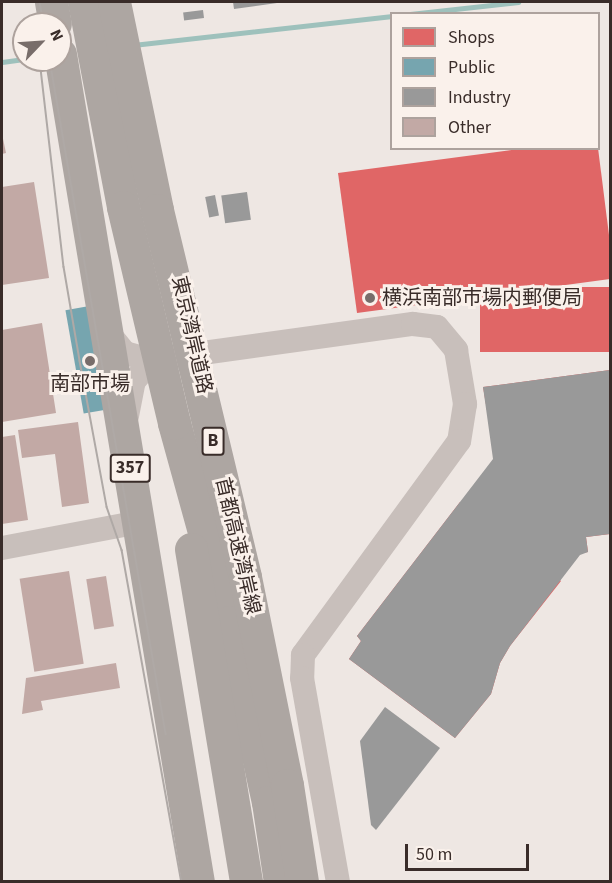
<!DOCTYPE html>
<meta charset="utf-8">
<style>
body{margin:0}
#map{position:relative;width:612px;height:883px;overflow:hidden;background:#eee7e3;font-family:"Source Sans 3","Noto Sans JP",sans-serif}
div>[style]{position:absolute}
.shops>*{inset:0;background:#e06666;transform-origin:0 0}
.public>*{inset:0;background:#76a5af;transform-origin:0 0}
.industry>*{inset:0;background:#999;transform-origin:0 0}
.stream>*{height:5px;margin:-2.5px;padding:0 2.5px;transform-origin:2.5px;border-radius:2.5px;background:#9ec1bc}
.building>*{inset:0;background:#c2a9a5;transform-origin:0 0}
.minor>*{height:24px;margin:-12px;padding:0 12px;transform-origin:12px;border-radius:12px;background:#c8bfbb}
.highway>*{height:33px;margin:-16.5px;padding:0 16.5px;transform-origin:16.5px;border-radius:16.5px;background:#ada6a2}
.tram>*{height:1.5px;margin:-0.75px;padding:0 0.75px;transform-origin:0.75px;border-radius:0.75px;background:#afa9a6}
.highway-bridge>*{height:33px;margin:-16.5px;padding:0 16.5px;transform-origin:16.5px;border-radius:16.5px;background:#ada6a2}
.dots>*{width:16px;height:16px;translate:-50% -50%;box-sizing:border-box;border:3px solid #faf1eb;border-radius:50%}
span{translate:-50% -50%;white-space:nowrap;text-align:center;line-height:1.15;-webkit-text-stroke:6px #faf1eb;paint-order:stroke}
.shield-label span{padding:2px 4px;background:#faf1eb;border:2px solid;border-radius:4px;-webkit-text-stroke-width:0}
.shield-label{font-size:18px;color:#392c29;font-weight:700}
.poi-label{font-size:20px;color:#392c29}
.left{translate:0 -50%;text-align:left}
.street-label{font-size:20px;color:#392c29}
.frame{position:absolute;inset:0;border:3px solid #392c29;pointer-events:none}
.legend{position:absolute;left:390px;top:12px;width:210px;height:138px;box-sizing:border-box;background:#faf1eb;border:2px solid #ada29d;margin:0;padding:8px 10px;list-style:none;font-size:18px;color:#392c29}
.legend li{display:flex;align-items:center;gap:12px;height:30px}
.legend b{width:30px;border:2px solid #ada29d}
.north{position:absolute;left:12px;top:12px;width:60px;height:60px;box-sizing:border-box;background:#faf1eb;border:2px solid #ada29d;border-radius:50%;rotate:65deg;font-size:16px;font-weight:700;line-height:24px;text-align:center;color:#392c29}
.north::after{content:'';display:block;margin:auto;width:21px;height:27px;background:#786d6a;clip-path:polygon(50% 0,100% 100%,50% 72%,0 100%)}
.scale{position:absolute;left:405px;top:844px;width:124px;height:27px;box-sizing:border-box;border:3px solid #392c29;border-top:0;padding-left:8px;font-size:18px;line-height:21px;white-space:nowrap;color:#392c29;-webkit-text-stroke:4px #faf1eb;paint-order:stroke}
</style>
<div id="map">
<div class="shops">
<div style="clip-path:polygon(526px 148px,598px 148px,610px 243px,610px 279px,357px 313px,338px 173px)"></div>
<div style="left:610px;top:287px;width:65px;height:130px;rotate:90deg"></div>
<div style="clip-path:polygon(610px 370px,610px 534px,586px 537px,588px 552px,533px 560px,561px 581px,510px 646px,500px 663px,491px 694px,455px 738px,349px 659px,361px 641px,357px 636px,460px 502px,509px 540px,483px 387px)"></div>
</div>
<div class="public">
<div style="left:95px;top:305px;width:105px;height:30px;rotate:80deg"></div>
</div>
<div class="industry">
<div style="clip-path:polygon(233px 2px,277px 2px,277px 3px,234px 9px)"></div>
<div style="left:203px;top:10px;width:8px;height:20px;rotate:83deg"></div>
<div style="left:247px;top:192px;width:28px;height:26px;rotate:82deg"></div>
<div style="left:215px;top:195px;width:21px;height:10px;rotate:79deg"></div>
<div style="clip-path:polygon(610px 370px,610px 534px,586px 537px,588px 552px,580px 555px,510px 646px,500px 663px,491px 694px,455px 738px,349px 659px,361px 641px,357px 636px,493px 459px,483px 387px)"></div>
<div style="clip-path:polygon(385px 707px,440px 748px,376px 830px,371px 825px,360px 741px)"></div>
</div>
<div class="stream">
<div style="left:410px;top:14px;width:109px;rotate:-6.3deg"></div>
<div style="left:133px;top:45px;width:261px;rotate:-6.4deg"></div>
<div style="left:2px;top:62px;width:22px;rotate:-8deg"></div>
</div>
<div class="building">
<div style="clip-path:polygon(2px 134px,6px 153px,2px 154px)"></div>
<div style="clip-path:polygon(34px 182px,49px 278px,2px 285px,2px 187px)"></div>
<div style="clip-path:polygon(42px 323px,56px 413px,2px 422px,2px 330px)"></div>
<div style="clip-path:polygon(78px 422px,89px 503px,62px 507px,55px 454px,22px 458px,18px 430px)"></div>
<div style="clip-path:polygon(15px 435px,28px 520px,2px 524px,2px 437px)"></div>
<div style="left:69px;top:571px;width:94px;height:50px;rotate:81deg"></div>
<div style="left:106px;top:576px;width:51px;height:20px;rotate:81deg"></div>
<div style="clip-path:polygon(116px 663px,120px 688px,41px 701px,43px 710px,22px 714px,26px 678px)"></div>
</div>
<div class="minor">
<div style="left:107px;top:331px;width:28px;rotate:51deg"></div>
<div style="left:125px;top:353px;width:28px;rotate:15deg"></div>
<div style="left:152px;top:360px;width:263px;rotate:-7.9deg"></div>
<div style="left:413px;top:324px;width:24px;rotate:7deg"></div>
<div style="left:437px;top:327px;width:30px;rotate:50deg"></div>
<div style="left:456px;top:350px;width:55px;rotate:80.5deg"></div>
<div style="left:465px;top:404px;width:37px;rotate:99deg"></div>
<div style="left:459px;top:441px;width:265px;rotate:126.1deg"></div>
<div style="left:303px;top:655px;width:23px;rotate:92deg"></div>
<div style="left:302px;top:678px;width:207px;rotate:80deg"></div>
<div style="left:127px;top:416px;width:36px;rotate:-79deg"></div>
<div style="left:134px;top:381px;width:28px;rotate:-49deg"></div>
<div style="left:2px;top:548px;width:140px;rotate:-10.7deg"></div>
</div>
<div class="highway">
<div style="left:51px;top:2px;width:22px;rotate:80deg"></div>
<div style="left:60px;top:54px;width:839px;rotate:80.54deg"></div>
<div style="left:174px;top:423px;width:206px;rotate:74.6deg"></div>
<div style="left:229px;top:622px;width:184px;rotate:77.8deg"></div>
<div style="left:268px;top:802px;width:81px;rotate:81.5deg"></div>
<div style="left:191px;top:549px;width:338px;rotate:80.6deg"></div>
</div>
<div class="tram">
<div style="left:40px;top:2px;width:22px;rotate:80deg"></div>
<div style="left:40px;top:60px;width:208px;rotate:83.4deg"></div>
<div style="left:64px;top:267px;width:95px;rotate:80.3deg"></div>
<div style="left:80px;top:361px;width:148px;rotate:79.5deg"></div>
<div style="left:107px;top:507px;width:46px;rotate:70.8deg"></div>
<div style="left:122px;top:550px;width:337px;rotate:79.8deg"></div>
<div style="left:50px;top:60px;width:684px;rotate:80.23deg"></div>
</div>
<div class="highway-bridge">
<div style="left:84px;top:2px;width:209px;rotate:79.2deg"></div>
<div style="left:123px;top:207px;width:222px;rotate:76.7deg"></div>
<div style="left:114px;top:2px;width:212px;rotate:78.3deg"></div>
<div style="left:157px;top:210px;width:377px;rotate:76.5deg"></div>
<div style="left:245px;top:577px;width:212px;rotate:78.6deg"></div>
<div style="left:287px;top:785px;width:98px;rotate:81.2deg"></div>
</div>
<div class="dots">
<div style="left:370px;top:298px;background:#786d6a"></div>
<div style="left:90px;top:361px;background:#786d6a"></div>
</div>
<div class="shield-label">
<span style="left:213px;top:441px">B</span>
<span style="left:130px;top:468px">357</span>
</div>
<div class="poi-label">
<span class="left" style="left:382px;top:298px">横浜南部市場内郵便局</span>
<span style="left:90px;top:384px">南部市場</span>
</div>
<div class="street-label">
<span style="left:191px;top:335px;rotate:77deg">東京湾岸道路</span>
<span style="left:237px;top:546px;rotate:77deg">首都高速湾岸線</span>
</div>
<div class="frame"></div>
<ul class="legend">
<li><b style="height:16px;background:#e06666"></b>Shops</li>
<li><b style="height:16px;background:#76a5af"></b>Public</li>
<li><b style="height:16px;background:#999"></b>Industry</li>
<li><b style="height:16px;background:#c2a9a5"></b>Other</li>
</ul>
<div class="north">N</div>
<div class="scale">50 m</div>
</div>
